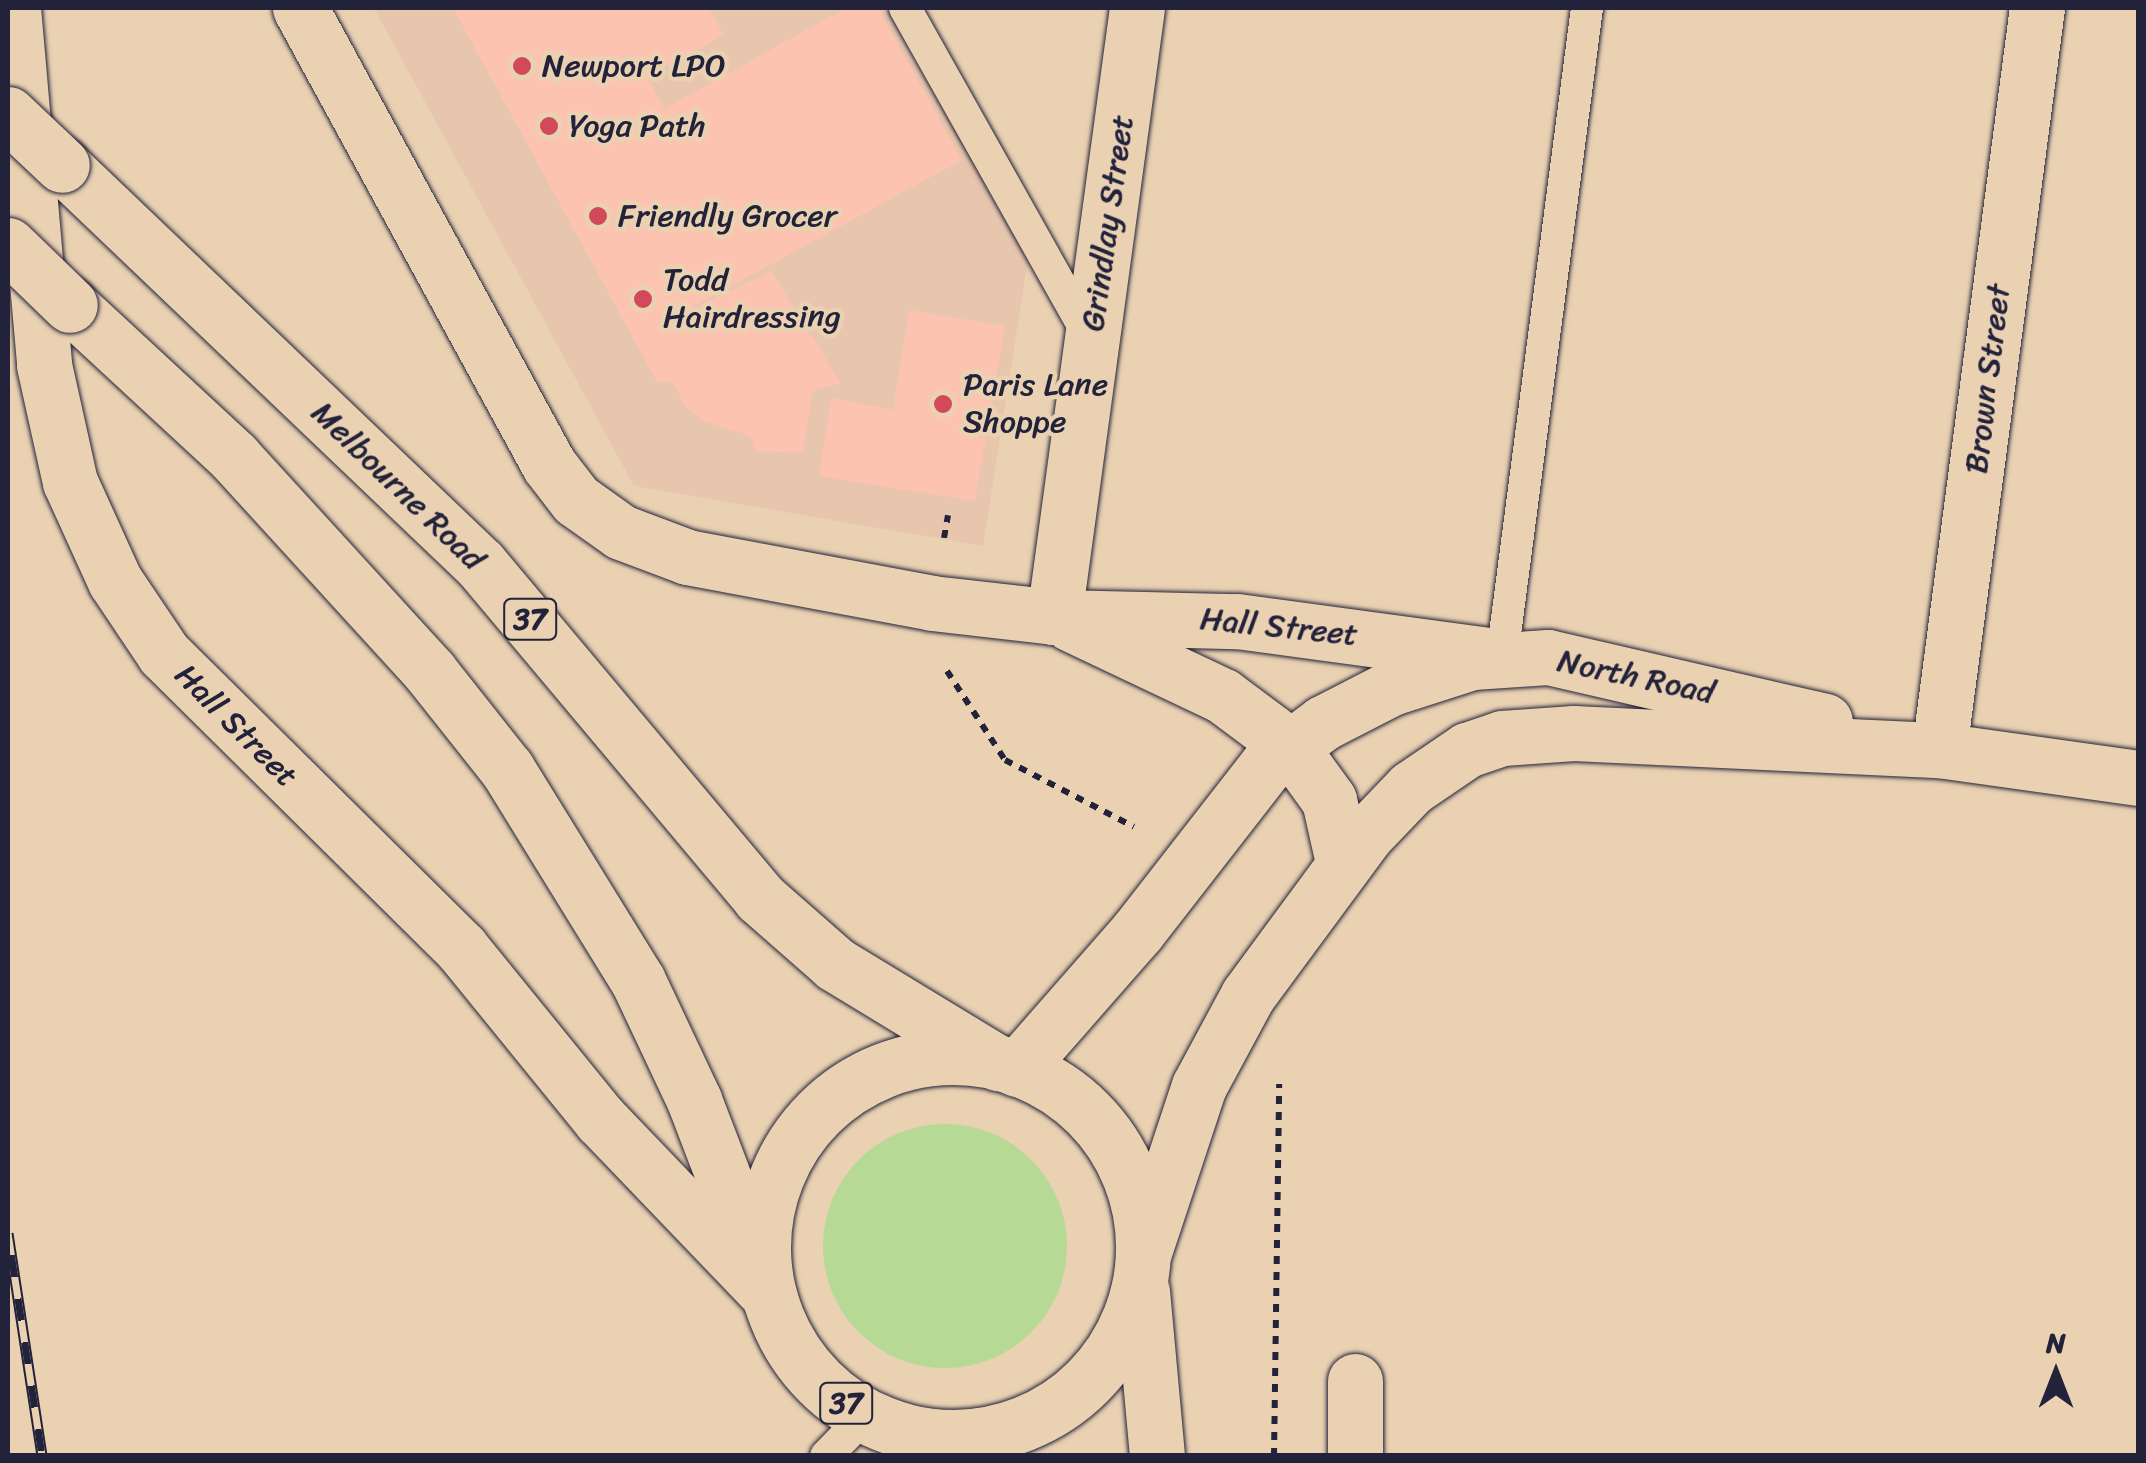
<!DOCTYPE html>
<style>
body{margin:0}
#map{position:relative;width:2146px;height:1463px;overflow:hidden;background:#ead1b2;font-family:Sriracha,sans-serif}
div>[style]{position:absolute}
.built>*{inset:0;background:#e7c6ad}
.green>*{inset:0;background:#b6da95}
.round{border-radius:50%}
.building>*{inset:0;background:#fcc3b1}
.path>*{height:6px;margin-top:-3px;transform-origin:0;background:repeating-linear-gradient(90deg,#22223b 0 8px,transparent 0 16px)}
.roads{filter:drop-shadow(0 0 2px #22223b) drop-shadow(0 0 2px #22223b)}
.service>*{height:32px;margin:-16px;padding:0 16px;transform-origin:16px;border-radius:16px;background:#ead1b2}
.minor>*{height:55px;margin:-27.5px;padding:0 27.5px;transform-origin:27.5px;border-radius:27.5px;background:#ead1b2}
.tertiary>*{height:55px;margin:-27.5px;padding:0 27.5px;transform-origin:27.5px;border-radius:27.5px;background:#ead1b2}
.primary>*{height:55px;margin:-27.5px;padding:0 27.5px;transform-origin:27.5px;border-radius:27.5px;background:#ead1b2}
.primary>.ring{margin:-27.5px;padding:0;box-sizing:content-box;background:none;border:55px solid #ead1b2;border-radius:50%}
.rail>*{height:11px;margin-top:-5.5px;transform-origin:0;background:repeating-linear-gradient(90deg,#ead1b2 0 22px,#22223b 0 44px);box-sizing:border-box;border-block:2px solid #22223b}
.bridges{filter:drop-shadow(0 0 2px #22223b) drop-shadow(0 0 2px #22223b)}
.primary-bridge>*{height:55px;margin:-27.5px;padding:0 27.5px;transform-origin:27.5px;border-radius:27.5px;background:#ead1b2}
.dots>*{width:28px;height:28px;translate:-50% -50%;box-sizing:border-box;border:5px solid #ead1b2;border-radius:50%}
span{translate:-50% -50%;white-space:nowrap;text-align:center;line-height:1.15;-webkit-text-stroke:9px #ead1b2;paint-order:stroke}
.shield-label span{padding:2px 8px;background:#ead1b2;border:2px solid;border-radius:8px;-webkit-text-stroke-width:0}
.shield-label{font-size:30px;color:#22223b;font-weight:700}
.poi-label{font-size:32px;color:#22223b}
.left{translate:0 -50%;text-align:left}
.street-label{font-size:32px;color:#22223b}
.frame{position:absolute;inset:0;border:10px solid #22223b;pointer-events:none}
.north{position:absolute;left:2006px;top:1323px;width:100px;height:100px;-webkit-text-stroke:8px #ead1b2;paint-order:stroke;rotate:0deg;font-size:28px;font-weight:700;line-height:40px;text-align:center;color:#22223b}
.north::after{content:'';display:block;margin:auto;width:35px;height:45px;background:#22223b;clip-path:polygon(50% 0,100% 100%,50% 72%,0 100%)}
</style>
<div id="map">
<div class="built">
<div style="clip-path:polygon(374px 8px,894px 8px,1030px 247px,983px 546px,634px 486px)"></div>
</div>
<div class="green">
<div class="round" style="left:823px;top:1124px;width:244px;height:244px"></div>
</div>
<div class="building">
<div style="clip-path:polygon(453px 8px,708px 8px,724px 35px,647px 76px,664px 109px,846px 8px,878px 8px,962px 160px,658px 326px,771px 271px,841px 383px,813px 391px,803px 453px,755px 451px,751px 436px,703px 421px,686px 408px,673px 382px,657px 382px)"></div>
<div style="clip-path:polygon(909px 310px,1005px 326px,975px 501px,819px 476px,831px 398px,893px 410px)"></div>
</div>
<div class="path">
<div style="left:944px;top:538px;width:23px;rotate:-80deg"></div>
<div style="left:947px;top:671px;width:106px;rotate:56.9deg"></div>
<div style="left:1005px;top:760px;width:145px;rotate:27.4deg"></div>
<div style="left:1274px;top:1456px;width:372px;rotate:-89.2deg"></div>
</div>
<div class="roads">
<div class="service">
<div style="left:905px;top:8px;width:380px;rotate:60.7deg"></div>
<div style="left:1502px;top:657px;width:655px;rotate:-82.54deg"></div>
<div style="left:826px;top:1456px;width:56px;rotate:-45.7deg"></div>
</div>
<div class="minor">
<div style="left:1054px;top:617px;width:615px;rotate:-82.24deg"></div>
<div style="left:1939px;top:750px;width:748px;rotate:-82.48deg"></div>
<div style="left:1355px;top:1456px;width:75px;rotate:-90deg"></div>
</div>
<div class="tertiary">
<div style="left:13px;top:8px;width:358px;rotate:85deg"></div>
<div style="left:44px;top:365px;width:120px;rotate:77.5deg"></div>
<div style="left:70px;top:482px;width:109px;rotate:65.6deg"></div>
<div style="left:115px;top:581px;width:88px;rotate:56.1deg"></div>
<div style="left:164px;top:654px;width:418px;rotate:44.7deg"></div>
<div style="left:461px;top:948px;width:222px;rotate:50.9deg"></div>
<div style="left:601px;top:1120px;width:236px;rotate:46.2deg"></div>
<div style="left:300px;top:8px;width:520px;rotate:61.42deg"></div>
<div style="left:549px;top:465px;width:44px;rotate:52.4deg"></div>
<div style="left:576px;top:500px;width:55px;rotate:35.4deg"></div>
<div style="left:621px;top:532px;width:71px;rotate:20.7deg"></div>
<div style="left:687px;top:557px;width:249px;rotate:10.6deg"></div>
<div style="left:932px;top:603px;width:123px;rotate:6.5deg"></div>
<div style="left:1054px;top:617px;width:183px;rotate:1.3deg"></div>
<div style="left:1237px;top:621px;width:267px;rotate:7.7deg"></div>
<div style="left:1071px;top:624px;width:168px;rotate:25.3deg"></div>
<div style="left:1223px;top:696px;width:84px;rotate:36.7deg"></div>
<div style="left:1290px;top:746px;width:67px;rotate:54.2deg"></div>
<div style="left:1329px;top:800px;width:64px;rotate:77.3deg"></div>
</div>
<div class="primary">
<div style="left:62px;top:165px;width:578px;rotate:43.67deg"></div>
<div style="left:480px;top:564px;width:436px;rotate:50deg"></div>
<div style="left:760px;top:898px;width:100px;rotate:41.3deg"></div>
<div style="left:835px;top:964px;width:191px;rotate:31.3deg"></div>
<div style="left:70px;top:305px;width:224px;rotate:42.8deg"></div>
<div style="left:234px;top:457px;width:291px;rotate:47.6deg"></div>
<div style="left:430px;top:672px;width:124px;rotate:51.6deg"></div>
<div style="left:507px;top:769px;width:249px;rotate:58.3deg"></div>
<div style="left:638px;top:981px;width:132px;rotate:64.8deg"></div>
<div style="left:694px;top:1100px;width:216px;rotate:69.1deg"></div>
<div class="ring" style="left:763px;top:1057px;width:325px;height:325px"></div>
<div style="left:1017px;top:1069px;width:182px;rotate:-48.8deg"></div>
<div style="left:1137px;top:932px;width:212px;rotate:-52.1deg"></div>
<div style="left:1267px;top:765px;width:70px;rotate:-36.9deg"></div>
<div style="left:1323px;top:723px;width:76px;rotate:-27.2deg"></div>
<div style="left:1391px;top:688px;width:85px;rotate:-17.8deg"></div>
<div style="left:1472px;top:662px;width:76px;rotate:-3.8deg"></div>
<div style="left:1548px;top:657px;width:284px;rotate:13deg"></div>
<div style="left:1143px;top:1255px;width:178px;rotate:-71.7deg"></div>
<div style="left:1199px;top:1086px;width:103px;rotate:-61.7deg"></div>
<div style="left:1248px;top:995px;width:199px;rotate:-53.6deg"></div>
<div style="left:1366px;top:835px;width:65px;rotate:-46.2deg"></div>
<div style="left:1411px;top:788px;width:68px;rotate:-34.2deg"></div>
<div style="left:1467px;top:750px;width:37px;rotate:-19deg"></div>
<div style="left:1502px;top:738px;width:72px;rotate:-4deg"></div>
<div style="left:1574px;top:733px;width:365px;rotate:2.7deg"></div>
<div style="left:1939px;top:750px;width:201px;rotate:8deg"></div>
<div style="left:1142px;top:1291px;width:166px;rotate:84.8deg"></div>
</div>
</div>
<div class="rail">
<div style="left:8px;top:1233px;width:226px;rotate:81.3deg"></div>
</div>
<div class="bridges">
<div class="primary-bridge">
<div style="left:8px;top:114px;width:74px;rotate:43.4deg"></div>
<div style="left:8px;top:245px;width:86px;rotate:44.1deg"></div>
</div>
</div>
<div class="dots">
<div style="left:522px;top:66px;background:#d1495b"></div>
<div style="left:549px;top:126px;background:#d1495b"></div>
<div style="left:598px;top:216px;background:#d1495b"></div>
<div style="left:643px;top:299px;background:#d1495b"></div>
<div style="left:943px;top:404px;background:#d1495b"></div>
</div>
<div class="shield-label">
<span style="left:530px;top:619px">37</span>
<span style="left:846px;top:1403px">37</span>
</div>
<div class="poi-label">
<span class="left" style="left:542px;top:66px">Newport LPO</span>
<span class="left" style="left:569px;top:126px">Yoga Path</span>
<span class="left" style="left:618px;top:216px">Friendly Grocer</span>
<span class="left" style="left:663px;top:299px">Todd<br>Hairdressing</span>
<span class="left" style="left:963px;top:404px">Paris Lane<br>Shoppe</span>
</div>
<div class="street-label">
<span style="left:1108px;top:223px;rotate:-82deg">Grindlay Street</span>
<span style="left:1988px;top:379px;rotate:-83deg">Brown Street</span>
<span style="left:398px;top:486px;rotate:44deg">Melbourne Road</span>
<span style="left:1279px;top:627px;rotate:6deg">Hall Street</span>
<span style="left:1636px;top:677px;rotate:12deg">North Road</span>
<span style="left:236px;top:726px;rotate:45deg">Hall Street</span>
</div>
<div class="frame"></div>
<div class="north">N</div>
</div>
